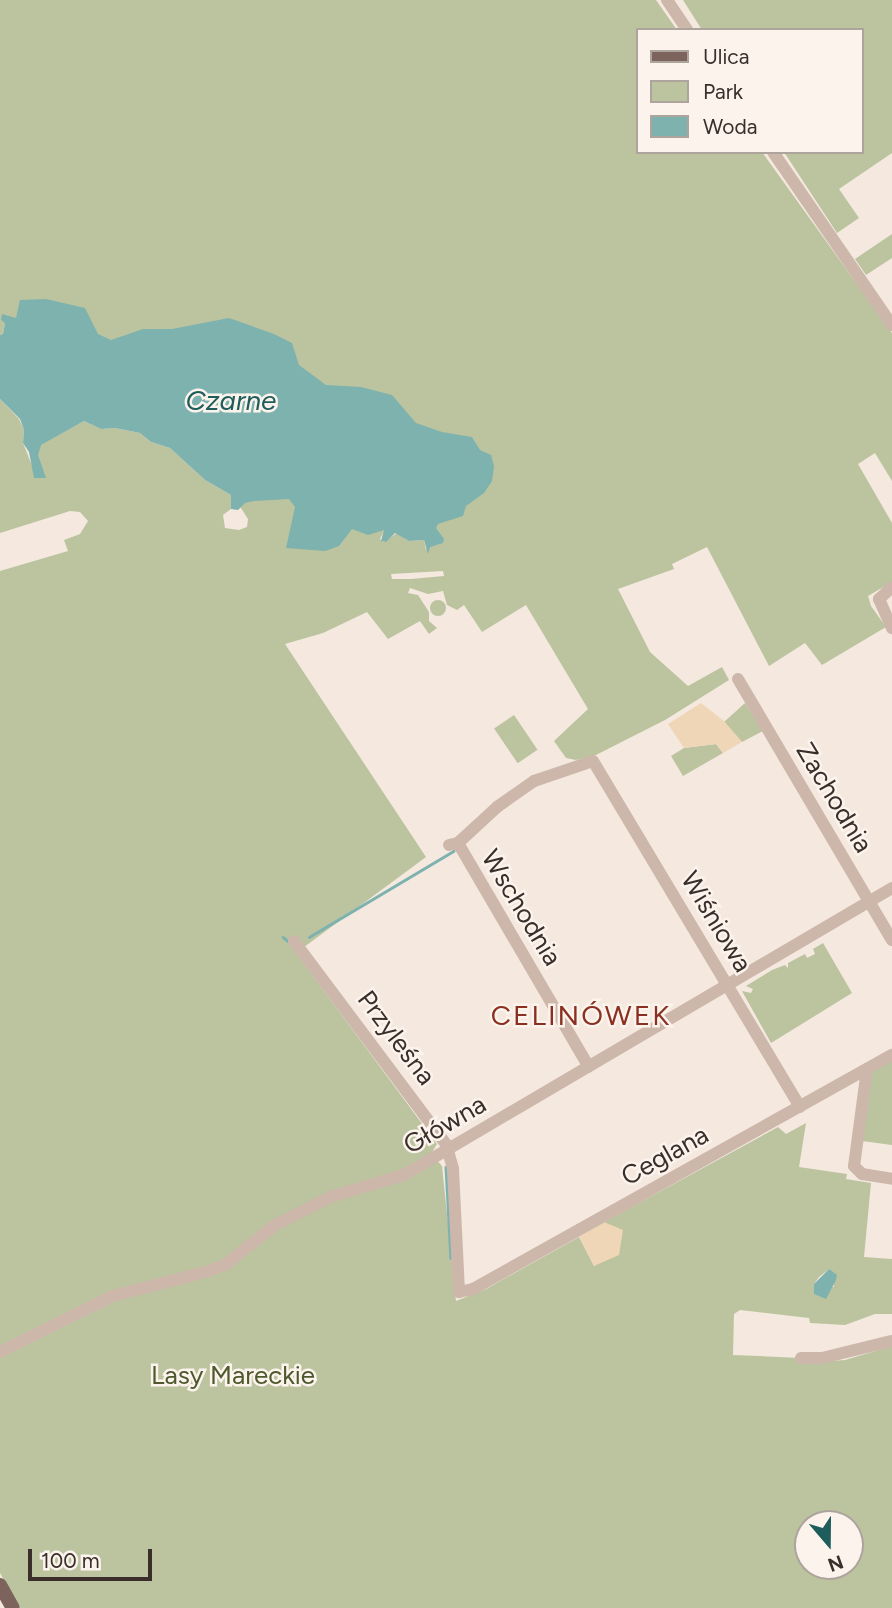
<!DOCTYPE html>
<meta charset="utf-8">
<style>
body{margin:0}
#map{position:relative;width:892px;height:1608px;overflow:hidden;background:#f4e8df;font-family:Figtree,sans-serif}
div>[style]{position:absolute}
.green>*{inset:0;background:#bbc49f;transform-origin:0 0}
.round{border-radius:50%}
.sand>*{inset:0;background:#efd6b6}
.water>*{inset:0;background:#7db2af}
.stream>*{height:2.5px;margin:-1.25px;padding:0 1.25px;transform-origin:1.25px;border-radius:1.25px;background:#7db2af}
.minor>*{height:12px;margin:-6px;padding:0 6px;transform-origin:6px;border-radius:6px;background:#cdb7ab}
.major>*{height:14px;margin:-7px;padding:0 7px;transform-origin:7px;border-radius:7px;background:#7c635b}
span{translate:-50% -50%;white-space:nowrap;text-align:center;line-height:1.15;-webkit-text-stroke:5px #fbf3ec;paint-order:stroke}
.street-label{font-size:26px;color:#3a2e2a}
.park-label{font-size:26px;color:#4d592d}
.water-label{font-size:28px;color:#1e5d5b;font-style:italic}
.neighbourhood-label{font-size:28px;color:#8b3021;letter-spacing:2px}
.legend{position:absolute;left:636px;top:28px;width:228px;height:126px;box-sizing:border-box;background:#fbf3ec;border:2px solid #aea49e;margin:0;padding:9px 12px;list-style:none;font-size:21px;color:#3a2e2a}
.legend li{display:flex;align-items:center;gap:14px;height:35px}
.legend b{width:35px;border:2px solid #aea49e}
.north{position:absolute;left:794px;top:1510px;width:70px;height:70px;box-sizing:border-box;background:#fbf3ec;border:2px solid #aea49e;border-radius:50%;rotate:160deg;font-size:19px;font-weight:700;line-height:28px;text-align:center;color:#3a2e2a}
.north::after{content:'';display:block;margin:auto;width:24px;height:32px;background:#1e5d5b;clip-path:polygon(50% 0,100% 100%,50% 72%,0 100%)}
.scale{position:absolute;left:28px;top:1549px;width:124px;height:32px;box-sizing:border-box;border:4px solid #3a2e2a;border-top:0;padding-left:9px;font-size:21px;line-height:24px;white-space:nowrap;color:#3a2e2a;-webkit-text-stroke:5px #fbf3ec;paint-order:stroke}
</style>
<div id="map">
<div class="green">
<div style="clip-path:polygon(evenodd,0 0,656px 0,677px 30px,638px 30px,638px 152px,762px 152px,892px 333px,892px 481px,875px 453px,858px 464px,892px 523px,892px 582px,868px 596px,871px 606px,886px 627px,822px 665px,805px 643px,769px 666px,707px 547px,672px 564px,674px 569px,618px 589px,650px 652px,688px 686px,722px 667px,729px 680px,665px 720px,594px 756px,576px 760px,566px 758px,554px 741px,588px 709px,526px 605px,482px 632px,464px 605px,457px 610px,447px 605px,443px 591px,428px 594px,410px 588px,408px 593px,418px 595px,429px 612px,429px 621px,437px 628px,429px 634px,420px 621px,388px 639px,367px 612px,323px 633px,285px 644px,426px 857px,296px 953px,437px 1144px,431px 1154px,442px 1166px,456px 1301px,486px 1289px,579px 1237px,594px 1266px,604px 1222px,778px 1127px,786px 1134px,806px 1123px,799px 1167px,847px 1174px,846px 1179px,871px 1183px,864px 1257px,892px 1259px,892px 1314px,875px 1314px,845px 1325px,810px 1323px,809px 1318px,740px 1310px,734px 1314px,733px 1355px,801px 1358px,802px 1363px,845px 1360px,892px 1346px,892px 1608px,20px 1608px,0 1573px,0 571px,68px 551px,64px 540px,80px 534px,88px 521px,80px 512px,70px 511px,0 533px,0 399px,19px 419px,24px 430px,23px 443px,33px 468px,40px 445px,84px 421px,101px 429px,115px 428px,140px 433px,151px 442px,170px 448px,205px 480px,231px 495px,231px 509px,223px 515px,225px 528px,239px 530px,247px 527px,248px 519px,239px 505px,272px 488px,385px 529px,380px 539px,384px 542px,397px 533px,409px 541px,424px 540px,426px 550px,429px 543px,144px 346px,5px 323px,3px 334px,0 335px,0 0,443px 571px,444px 576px,411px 579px,392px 579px,391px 574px,443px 571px,0 0,829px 1269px,834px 1287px,814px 1284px,819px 1277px,829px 1269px,0 0,808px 1524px,850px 1524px,850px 1566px,808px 1566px,808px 1524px)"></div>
<div style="clip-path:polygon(683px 0,892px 0,892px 153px,839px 189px,859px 218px,837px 233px,784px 152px,862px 152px,862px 30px,702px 30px)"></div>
<div style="clip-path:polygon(892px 234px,892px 258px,866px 275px,855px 259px)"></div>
<div class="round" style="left:430px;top:600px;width:16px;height:16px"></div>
<div style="clip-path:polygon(745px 703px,763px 731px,742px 742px,724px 722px)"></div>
<div style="left:514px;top:715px;width:42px;height:24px;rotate:56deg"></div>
<div style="clip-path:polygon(716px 744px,723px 753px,683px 776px,671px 756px,684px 748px)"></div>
<div style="clip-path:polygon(823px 943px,852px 993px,771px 1043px,742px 991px,751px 993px,753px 989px,746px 986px,772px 970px,785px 965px,788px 968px,788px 963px,805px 954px,807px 958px,815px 954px,813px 949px)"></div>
<div style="clip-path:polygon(892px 1061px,892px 1145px,862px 1141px,868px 1081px,873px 1070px)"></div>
</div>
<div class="sand">
<div style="clip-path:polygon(701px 703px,724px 721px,742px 742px,723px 753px,716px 744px,684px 748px,668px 724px)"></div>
<div style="clip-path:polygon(604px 1222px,623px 1230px,619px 1255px,594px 1266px,579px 1237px)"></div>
</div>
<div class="water">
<div style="clip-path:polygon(46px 299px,85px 308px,98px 334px,111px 340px,143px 329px,172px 329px,229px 318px,274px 334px,292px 343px,299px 365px,326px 385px,361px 387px,392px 395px,416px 423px,442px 432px,472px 437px,480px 450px,491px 455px,494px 466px,492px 481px,484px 493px,466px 506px,463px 516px,438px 524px,436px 528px,444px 539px,443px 543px,430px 547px,428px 554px,424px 540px,409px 541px,395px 533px,386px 542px,381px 541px,384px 530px,368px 535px,352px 529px,339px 546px,325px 551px,286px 548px,295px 507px,289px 499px,254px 501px,245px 503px,238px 510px,231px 509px,231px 495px,205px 480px,170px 448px,151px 442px,140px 433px,115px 428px,101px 429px,84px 421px,41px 445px,38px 455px,46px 478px,34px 478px,29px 452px,23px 443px,24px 430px,20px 419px,0 399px,0 335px,3px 334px,5px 323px,1px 320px,2px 314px,16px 318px,20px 300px)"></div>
<div style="clip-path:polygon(829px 1269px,837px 1275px,836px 1280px,826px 1299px,814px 1294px,814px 1284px)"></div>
</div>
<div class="stream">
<div style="left:283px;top:937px;width:6px;rotate:39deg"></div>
<div style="left:309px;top:937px;width:168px;rotate:-30.8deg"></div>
<div style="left:446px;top:1167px;width:91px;rotate:86.9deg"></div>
</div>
<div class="minor">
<div style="left:667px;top:0;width:36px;rotate:56deg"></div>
<div style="left:773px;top:152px;width:210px;rotate:55.5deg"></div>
<div style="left:892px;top:587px;width:18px;rotate:137deg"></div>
<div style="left:879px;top:599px;width:32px;rotate:66deg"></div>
<div style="left:738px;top:679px;width:303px;rotate:59.5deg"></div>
<div style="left:458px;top:843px;width:259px;rotate:59.7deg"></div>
<div style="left:449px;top:845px;width:9px;rotate:-13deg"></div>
<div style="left:458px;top:843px;width:53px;rotate:-42.7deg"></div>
<div style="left:497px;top:807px;width:45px;rotate:-35.1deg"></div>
<div style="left:534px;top:781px;width:62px;rotate:-18.7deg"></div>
<div style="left:593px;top:761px;width:403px;rotate:59.1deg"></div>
<div style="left:294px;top:941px;width:254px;rotate:53.2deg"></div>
<div style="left:446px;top:1144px;width:26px;rotate:74deg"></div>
<div style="left:453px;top:1169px;width:123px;rotate:87.2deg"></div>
<div style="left:459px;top:1292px;width:14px;rotate:-12deg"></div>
<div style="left:473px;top:1289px;width:480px;rotate:-29.2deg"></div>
<div style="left:867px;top:1069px;width:98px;rotate:97.6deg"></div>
<div style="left:854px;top:1166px;width:11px;rotate:45deg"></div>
<div style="left:862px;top:1174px;width:30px;rotate:9deg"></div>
<div style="left:0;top:1352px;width:126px;rotate:-26.4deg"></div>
<div style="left:113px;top:1296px;width:99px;rotate:-14.6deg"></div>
<div style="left:209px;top:1271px;width:18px;rotate:-22deg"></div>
<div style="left:226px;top:1264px;width:63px;rotate:-38.5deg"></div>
<div style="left:275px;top:1225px;width:62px;rotate:-27deg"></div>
<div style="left:330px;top:1197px;width:77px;rotate:-16.6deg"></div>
<div style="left:404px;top:1175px;width:566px;rotate:-30.46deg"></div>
<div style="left:801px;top:1358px;width:21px"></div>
<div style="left:822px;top:1358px;width:72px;rotate:-13.7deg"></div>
</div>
<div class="major">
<div style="left:0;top:1585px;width:26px;rotate:61deg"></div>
</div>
<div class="street-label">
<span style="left:834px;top:798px;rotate:59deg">Zachodnia</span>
<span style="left:521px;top:908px;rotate:59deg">Wschodnia</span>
<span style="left:716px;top:922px;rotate:59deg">Wiśniowa</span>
<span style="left:396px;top:1038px;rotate:53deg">Przyleśna</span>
<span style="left:445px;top:1125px;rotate:-30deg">Główna</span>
<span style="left:665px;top:1156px;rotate:-29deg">Ceglana</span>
</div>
<div class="park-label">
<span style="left:233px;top:1376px">Lasy Mareckie</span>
</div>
<div class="water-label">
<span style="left:231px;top:400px">Czarne</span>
</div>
<div class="neighbourhood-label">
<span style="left:581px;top:1015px">CELINÓWEK</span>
</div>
<ul class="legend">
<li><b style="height:9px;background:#7c635b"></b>Ulica</li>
<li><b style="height:19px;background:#bbc49f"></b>Park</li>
<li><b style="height:19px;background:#7db2af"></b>Woda</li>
</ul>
<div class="north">N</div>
<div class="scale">100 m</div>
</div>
